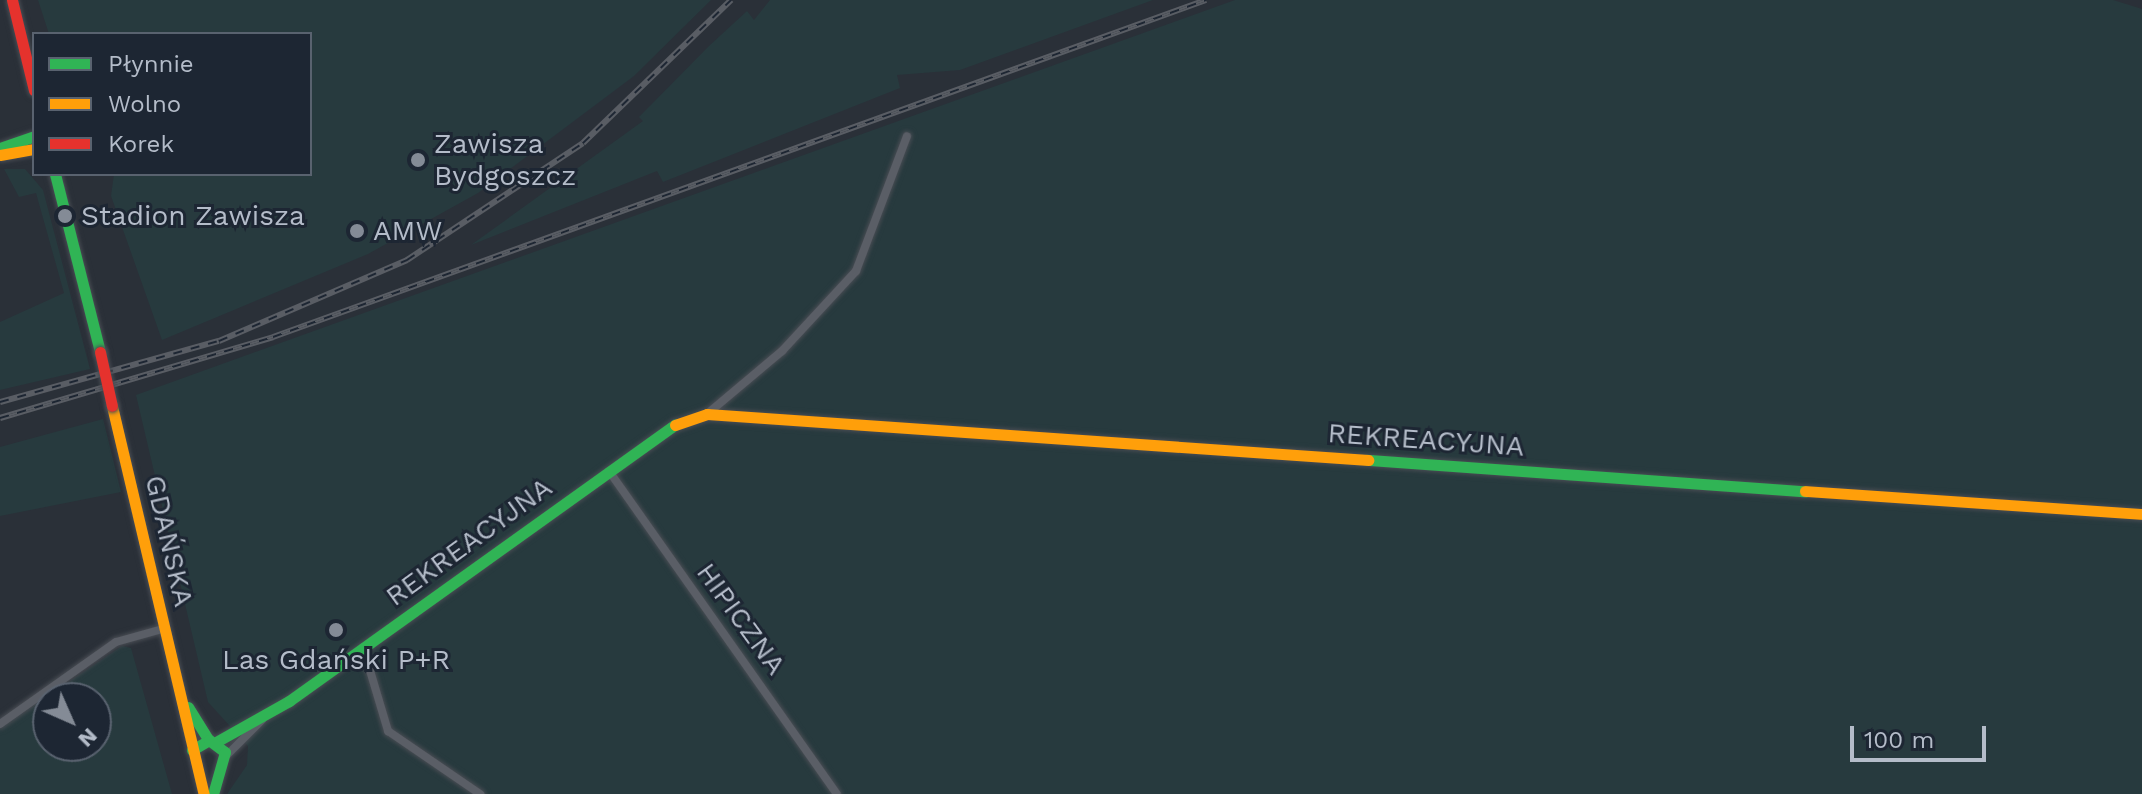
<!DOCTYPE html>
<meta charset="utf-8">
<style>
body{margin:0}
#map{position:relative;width:2142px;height:794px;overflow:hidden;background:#2a3038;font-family:"Work Sans",sans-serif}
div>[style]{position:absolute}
.green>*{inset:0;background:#273a3e}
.roads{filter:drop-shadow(0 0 2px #484c53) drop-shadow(0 0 2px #484c53)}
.street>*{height:8px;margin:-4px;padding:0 4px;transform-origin:4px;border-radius:4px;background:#5a5e66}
.fast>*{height:11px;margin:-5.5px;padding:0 5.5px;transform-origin:5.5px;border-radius:5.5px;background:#30b455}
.slow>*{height:11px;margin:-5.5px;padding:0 5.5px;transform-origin:5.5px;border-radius:5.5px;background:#ff9f0a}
.jam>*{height:11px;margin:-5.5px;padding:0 5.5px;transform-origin:5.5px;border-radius:5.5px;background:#e5322d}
.rail>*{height:6px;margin-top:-3px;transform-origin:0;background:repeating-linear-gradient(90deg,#1d2633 0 9px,#595d64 0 18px);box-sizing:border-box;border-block:2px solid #595d64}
.bridges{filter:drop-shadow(0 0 2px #484c53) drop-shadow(0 0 2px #484c53)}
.jam-bridge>*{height:11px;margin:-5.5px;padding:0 5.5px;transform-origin:5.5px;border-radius:5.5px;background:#e5322d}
.dots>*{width:22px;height:22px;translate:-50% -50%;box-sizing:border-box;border:4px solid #1d2633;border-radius:50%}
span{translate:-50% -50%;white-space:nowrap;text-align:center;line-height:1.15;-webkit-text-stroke:6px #1d2633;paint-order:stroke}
.poi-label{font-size:28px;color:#b4bcc9}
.left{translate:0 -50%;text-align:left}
.street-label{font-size:28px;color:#b4bcc9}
.legend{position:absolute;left:32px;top:32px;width:280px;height:144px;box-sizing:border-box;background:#1d2633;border:2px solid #59626f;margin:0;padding:10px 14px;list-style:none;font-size:24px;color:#b4bcc9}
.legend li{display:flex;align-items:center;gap:16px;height:40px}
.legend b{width:40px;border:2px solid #59626f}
.north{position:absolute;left:32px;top:682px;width:80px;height:80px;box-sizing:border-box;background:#1d2633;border:2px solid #59626f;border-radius:50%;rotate:135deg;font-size:22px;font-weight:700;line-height:32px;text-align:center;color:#b4bcc9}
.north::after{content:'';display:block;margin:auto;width:28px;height:36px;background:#848b96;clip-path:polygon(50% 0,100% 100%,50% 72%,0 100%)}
.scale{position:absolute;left:1850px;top:726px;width:136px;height:36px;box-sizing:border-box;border:4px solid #b4bcc9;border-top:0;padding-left:10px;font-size:24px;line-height:28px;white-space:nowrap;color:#b4bcc9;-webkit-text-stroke:6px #1d2633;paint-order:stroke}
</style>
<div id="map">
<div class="green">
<div style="clip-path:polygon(38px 0,711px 0,634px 76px,478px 193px,368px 254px,162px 340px,111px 196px,114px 174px,310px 174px,310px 34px,49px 34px)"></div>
<div style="clip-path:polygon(770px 0,1153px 0,960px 70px,897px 75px,900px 88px,663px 182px,657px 171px,471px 245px,643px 121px,639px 117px,709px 46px,747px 11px,754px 20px)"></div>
<div style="clip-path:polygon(1235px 0,2113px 0,2142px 9px,2142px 794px,227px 794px,247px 765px,248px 746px,208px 702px,136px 395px)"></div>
<div style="clip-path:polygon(4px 169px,25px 169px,43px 190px,90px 369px,0 390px,0 322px,64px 293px,36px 193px,19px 197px)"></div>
<div style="clip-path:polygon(103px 419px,121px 492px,0 516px,0 447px)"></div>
<div style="clip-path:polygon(evenodd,122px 646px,131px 648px,172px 794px,0 794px,0 728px,122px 646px,48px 698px,96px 698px,96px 746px,48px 746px,48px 698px)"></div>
</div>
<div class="roads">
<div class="street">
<div style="left:707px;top:414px;width:98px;rotate:-40deg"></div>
<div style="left:782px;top:351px;width:109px;rotate:-47.2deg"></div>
<div style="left:856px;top:271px;width:144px;rotate:-69.3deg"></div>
<div style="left:609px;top:471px;width:395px;rotate:54.8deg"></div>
<div style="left:363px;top:647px;width:88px;rotate:73.4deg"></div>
<div style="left:388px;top:731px;width:112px;rotate:34.4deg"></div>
<div style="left:0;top:724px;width:142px;rotate:-35.3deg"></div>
<div style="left:116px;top:642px;width:52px;rotate:-15.6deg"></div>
<div style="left:226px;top:756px;width:51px;rotate:-45deg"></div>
</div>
<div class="fast">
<div style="left:0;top:148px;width:36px;rotate:-19deg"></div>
<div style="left:55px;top:174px;width:184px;rotate:75.8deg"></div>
<div style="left:1368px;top:460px;width:438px;rotate:4.1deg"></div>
<div style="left:188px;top:707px;width:39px;rotate:58deg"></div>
<div style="left:216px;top:742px;width:84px;rotate:-29.3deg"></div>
<div style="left:289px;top:701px;width:475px;rotate:-35.6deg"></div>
<div style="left:192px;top:750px;width:20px;rotate:-30deg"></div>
<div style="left:209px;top:740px;width:20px;rotate:37deg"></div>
<div style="left:225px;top:752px;width:44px;rotate:105.9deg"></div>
</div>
<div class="slow">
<div style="left:0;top:155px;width:35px;rotate:-10deg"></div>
<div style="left:112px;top:406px;width:399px;rotate:76.7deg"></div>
<div style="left:675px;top:425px;width:34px;rotate:-19deg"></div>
<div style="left:707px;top:414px;width:663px;rotate:3.98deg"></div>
<div style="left:1805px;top:491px;width:338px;rotate:3.9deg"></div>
</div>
<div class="jam">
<div style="left:12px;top:0;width:93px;rotate:76.3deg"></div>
</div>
</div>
<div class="rail">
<div style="left:0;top:402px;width:227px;rotate:-15.6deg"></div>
<div style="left:219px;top:341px;width:205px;rotate:-23.3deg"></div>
<div style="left:407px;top:260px;width:211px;rotate:-33.6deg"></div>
<div style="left:583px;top:143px;width:206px;rotate:-44deg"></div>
<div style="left:0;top:418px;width:285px;rotate:-16.5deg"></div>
<div style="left:273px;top:337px;width:992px;rotate:-19.86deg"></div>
</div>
<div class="bridges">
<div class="jam-bridge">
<div style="left:100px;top:352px;width:55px;rotate:77.5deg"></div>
</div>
</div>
<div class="dots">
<div style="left:418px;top:160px;background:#848b96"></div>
<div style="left:65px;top:216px;background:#848b96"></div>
<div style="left:357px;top:231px;background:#848b96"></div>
<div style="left:336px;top:630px;background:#848b96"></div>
</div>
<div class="poi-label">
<span class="left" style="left:434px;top:160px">Zawisza<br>Bydgoszcz</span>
<span class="left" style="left:81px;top:216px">Stadion Zawisza</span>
<span class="left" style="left:373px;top:231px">AMW</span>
<span style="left:336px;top:660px">Las Gdański P+R</span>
</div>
<div class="street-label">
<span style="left:1426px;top:440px;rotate:4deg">REKREACYJNA</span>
<span style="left:169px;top:541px;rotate:77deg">GDAŃSKA</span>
<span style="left:469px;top:542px;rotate:-36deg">REKREACYJNA</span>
<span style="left:741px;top:619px;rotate:54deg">HIPICZNA</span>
</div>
<ul class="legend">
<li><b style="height:10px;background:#30b455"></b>Płynnie</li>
<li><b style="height:10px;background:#ff9f0a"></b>Wolno</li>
<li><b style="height:10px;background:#e5322d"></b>Korek</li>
</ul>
<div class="north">N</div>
<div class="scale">100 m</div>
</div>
